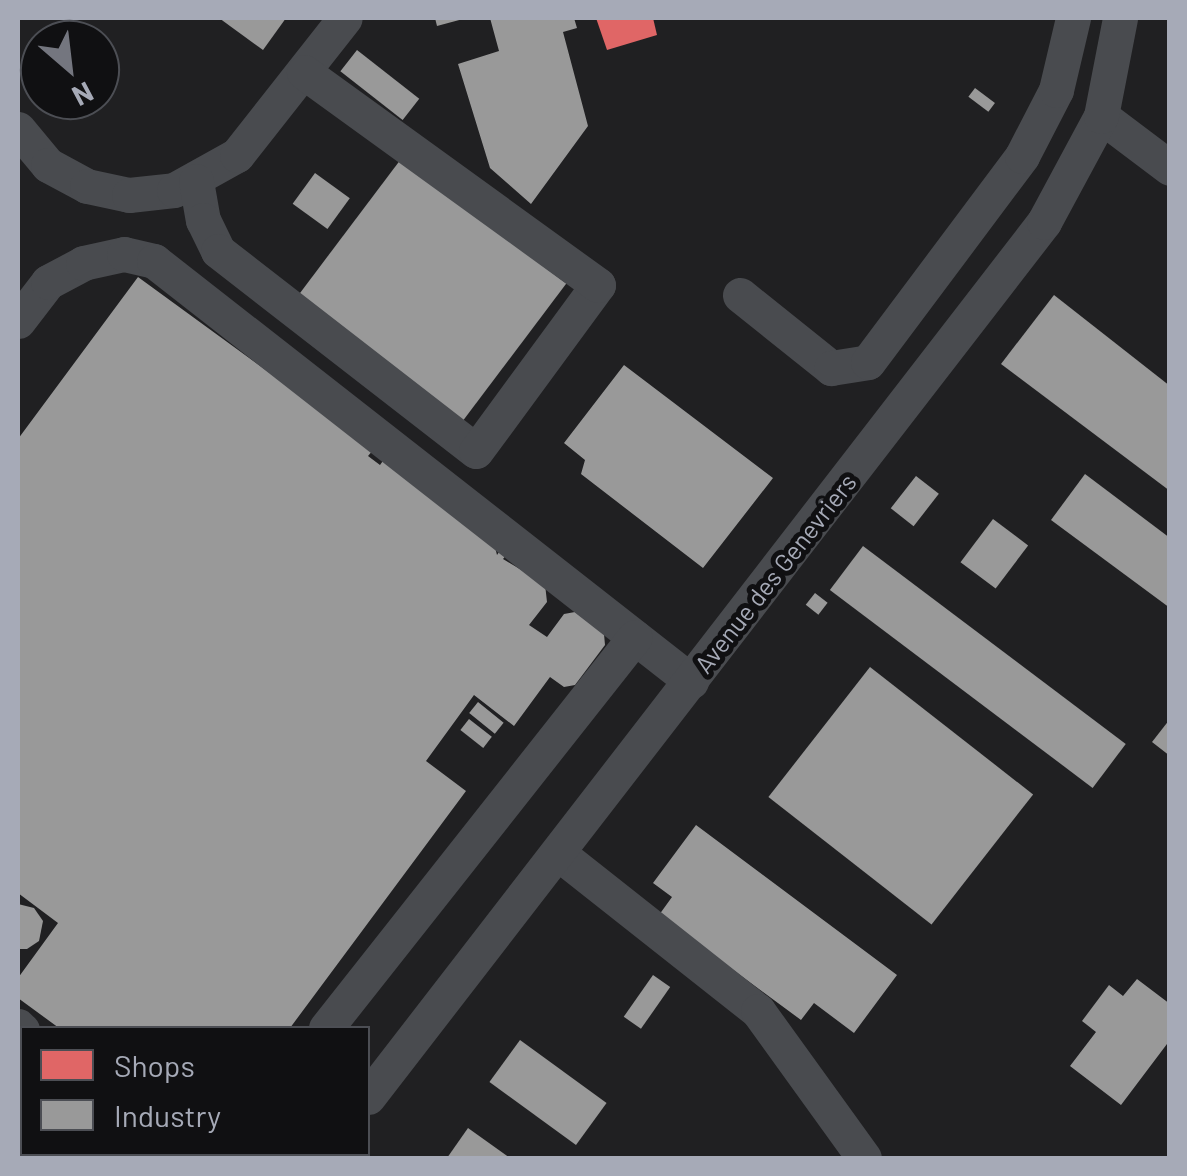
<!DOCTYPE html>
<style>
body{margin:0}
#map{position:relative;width:1187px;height:1176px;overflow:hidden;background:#161616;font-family:Barlow,sans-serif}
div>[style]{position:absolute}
.built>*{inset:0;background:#202022}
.shops>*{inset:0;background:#e06666}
.industry>*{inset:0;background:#999;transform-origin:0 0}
.minor>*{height:35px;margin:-17.5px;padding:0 17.5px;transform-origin:17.5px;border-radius:17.5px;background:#494b4f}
span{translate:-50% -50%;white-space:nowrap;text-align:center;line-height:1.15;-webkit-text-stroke:10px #101012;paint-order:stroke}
.street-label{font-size:25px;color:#a6aab7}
.frame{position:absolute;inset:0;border:20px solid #a6aab7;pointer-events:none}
.legend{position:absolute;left:20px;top:1026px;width:350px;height:130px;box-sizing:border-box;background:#101012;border:2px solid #4c4e54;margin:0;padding:12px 18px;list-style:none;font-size:30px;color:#a6aab7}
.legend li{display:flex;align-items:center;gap:20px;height:50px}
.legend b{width:50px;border:2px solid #4c4e54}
.north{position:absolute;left:20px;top:20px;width:100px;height:100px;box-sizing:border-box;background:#101012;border:2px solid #4c4e54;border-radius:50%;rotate:152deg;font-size:28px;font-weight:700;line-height:40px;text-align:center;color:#a6aab7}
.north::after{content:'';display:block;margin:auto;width:35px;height:45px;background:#74767f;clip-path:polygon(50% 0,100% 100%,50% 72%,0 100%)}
</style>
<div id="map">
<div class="built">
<div style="clip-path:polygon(evenodd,18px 18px,1169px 18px,1169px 1158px,18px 1158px,18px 18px,40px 40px,100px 40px,100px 100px,40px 100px,40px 40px,18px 18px,22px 1028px,368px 1028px,368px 1154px,22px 1154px,22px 1028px)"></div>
</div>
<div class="shops">
<div style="clip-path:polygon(596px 18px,653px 18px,657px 35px,607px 50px)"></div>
</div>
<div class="industry">
<div style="clip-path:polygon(219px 18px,286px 18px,263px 50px)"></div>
<div style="clip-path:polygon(435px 18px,463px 18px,463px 19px,437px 26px)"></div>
<div style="clip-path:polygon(490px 18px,574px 18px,577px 28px,563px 32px,588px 126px,531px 204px,490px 168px,458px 64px,499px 51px)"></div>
<div style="left:357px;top:50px;width:79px;height:27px;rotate:38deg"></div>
<div style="left:975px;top:88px;width:25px;height:11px;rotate:37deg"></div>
<div style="left:401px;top:159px;width:207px;height:179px;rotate:37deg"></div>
<div style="left:315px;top:173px;width:43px;height:38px;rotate:36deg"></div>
<div style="clip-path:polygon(138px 277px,374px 449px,368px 456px,380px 465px,385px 458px,495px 547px,497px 555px,504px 545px,511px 549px,503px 559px,545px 584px,547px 602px,529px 625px,547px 637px,564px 614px,575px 612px,604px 634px,605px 645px,575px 685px,564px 687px,550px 677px,514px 726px,474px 695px,426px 761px,466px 791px,290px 1028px,59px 1028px,18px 998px,18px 978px,58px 923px,18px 893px,18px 439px)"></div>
<div style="clip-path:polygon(1054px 295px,1170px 386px,1170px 491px,1001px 364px)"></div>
<div style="clip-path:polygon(624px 365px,773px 478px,703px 568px,581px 474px,585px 460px,564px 443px)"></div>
<div style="clip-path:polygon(1085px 474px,1170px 538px,1170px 608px,1051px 520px)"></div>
<div style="left:916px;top:476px;width:29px;height:41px;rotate:38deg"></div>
<div style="left:993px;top:519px;width:44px;height:54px;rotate:37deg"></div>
<div style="left:863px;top:546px;width:329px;height:55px;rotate:37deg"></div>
<div style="left:815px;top:593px;width:16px;height:15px;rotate:38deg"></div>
<div style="left:870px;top:667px;width:207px;height:165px;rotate:38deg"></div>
<div style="left:478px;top:702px;width:33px;height:14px;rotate:39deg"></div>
<div style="left:469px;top:719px;width:29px;height:14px;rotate:38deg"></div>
<div style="clip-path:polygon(1170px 719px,1170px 756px,1152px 742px)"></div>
<div style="clip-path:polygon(696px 825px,897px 975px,854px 1033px,814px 1003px,801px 1020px,659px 915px,672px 897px,653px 883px)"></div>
<div style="clip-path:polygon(18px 904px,34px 908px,43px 921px,39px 941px,27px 949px,18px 949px)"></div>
<div style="left:653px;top:975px;width:21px;height:51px;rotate:35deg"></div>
<div style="clip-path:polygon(1137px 979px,1170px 1004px,1170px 1040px,1121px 1105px,1070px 1066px,1096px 1032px,1082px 1021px,1109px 985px,1123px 996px)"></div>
<div style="left:520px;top:1040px;width:107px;height:52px;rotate:36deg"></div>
<div style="clip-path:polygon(468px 1128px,510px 1158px,447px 1158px)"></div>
</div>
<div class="minor">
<div style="left:1101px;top:116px;width:86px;rotate:37deg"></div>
<div style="left:18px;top:129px;width:47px;rotate:50.2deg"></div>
<div style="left:48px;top:165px;width:44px;rotate:28.3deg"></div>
<div style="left:87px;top:186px;width:43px;rotate:12.1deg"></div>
<div style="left:129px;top:195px;width:45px;rotate:-6.3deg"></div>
<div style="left:174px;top:190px;width:72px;rotate:-29.1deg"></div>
<div style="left:237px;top:155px;width:174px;rotate:-51.8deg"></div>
<div style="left:196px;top:181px;width:40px;rotate:80deg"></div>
<div style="left:203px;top:220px;width:34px;rotate:64deg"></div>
<div style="left:218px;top:251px;width:326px;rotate:37.8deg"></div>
<div style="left:476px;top:451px;width:206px;rotate:-53.7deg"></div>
<div style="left:598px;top:285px;width:363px;rotate:-144.1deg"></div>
<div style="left:740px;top:295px;width:117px;rotate:38.7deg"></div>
<div style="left:831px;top:368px;width:37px;rotate:-9deg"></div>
<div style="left:868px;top:362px;width:257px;rotate:-53.2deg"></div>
<div style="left:1022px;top:156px;width:74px;rotate:-62.7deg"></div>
<div style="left:1056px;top:90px;width:74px;rotate:-76.7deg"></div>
<div style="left:18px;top:321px;width:49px;rotate:-52.4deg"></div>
<div style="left:48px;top:282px;width:40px;rotate:-28deg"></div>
<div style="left:83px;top:263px;width:42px;rotate:-12.4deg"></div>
<div style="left:124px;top:254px;width:31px;rotate:13deg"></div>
<div style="left:154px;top:261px;width:682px;rotate:38.03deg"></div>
<div style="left:558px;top:853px;width:255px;rotate:38.3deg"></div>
<div style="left:758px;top:1011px;width:181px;rotate:54.2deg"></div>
<div style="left:18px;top:1026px;width:6px;rotate:45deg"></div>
<div style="left:326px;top:1028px;width:498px;rotate:-51.7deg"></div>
<div style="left:18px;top:1075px;width:6px;rotate:45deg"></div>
<div style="left:368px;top:1097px;width:1106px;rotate:-52.31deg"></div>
<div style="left:1044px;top:222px;width:120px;rotate:-61.7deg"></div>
<div style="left:1101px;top:116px;width:100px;rotate:-79deg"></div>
<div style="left:18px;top:1120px;width:6px;rotate:45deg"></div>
<div style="left:63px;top:1154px;width:8px;rotate:30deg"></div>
<div style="left:115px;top:1154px;width:6px;rotate:45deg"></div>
<div style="left:199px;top:1154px;width:9px"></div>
<div style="left:313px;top:1158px;width:6px;rotate:-39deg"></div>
</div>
<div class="street-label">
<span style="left:775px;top:573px;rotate:-52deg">Avenue des Genevriers</span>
</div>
<div class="frame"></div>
<ul class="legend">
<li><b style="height:28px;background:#e06666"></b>Shops</li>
<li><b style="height:28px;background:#999"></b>Industry</li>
</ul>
<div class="north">N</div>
</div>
